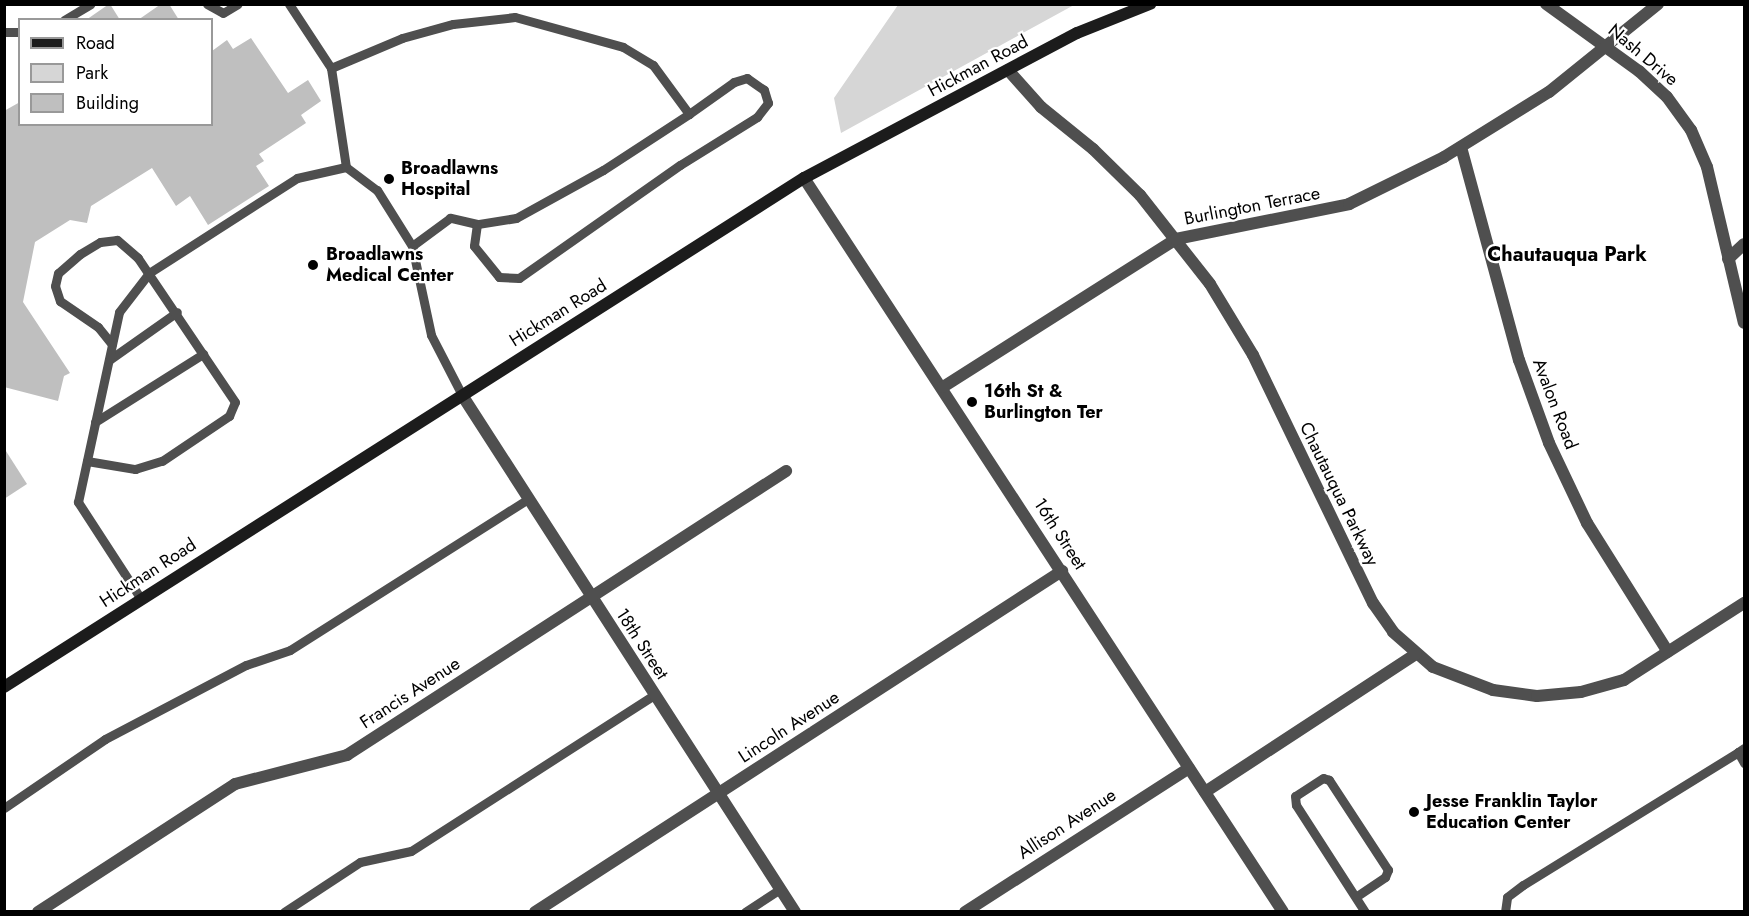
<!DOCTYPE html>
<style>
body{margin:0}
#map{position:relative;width:1749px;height:916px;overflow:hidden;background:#fff;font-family:Jost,sans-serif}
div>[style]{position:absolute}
.green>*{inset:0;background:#d6d6d6}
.building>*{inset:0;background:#bfbfbf}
.service>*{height:9px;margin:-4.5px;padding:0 4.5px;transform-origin:4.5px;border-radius:4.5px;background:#4f4f4f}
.minor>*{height:12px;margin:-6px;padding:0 6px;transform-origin:6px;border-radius:6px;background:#4f4f4f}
.secondary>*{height:12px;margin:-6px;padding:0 6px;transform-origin:6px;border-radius:6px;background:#1c1c1c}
.dots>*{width:16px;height:16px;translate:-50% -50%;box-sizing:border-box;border:3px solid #fff;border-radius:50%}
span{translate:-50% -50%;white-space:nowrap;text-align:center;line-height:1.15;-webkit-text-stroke:4.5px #fff;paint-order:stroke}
.street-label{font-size:18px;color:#000}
.poi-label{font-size:18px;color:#000;font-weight:700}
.left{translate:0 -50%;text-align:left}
.neighbourhood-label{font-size:20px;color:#000;font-weight:700}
.frame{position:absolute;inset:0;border:6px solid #000;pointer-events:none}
.legend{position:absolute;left:18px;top:18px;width:195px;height:108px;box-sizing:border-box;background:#fff;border:2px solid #999;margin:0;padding:8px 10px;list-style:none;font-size:18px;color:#000}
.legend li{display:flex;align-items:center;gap:12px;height:30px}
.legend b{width:30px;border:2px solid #999}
</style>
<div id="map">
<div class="green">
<div style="clip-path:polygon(898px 5px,898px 4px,1074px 5px,841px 133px,834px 98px)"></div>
</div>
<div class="building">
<div style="clip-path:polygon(110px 4px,120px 20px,86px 20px,109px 4px)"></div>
<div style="clip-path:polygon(161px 4px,169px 4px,179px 20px,138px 20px)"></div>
<div style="clip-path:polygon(251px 38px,288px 93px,308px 80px,321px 101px,301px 115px,306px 123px,259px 154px,264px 161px,256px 166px,269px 186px,208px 225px,190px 196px,176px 206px,152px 168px,91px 206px,87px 223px,70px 220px,35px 242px,23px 302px,70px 373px,64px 376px,58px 401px,4px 387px,4px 111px,20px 102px,20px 124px,212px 124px,212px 51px,227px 40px,233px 49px)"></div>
<div style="clip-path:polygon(4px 448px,27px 484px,4px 499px)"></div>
</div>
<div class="service">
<div style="left:207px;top:4px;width:18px;rotate:29deg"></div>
<div style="left:223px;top:13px;width:17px;rotate:-31deg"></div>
<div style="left:289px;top:4px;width:77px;rotate:56.7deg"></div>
<div style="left:331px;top:68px;width:100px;rotate:81.4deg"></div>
<div style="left:64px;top:20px;width:31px;rotate:-31deg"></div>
<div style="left:4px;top:32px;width:16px"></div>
<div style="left:331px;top:68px;width:77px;rotate:-22.9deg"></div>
<div style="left:402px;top:38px;width:53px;rotate:-15.4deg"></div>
<div style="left:453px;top:24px;width:62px;rotate:-6.4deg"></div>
<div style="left:515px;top:17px;width:112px;rotate:15.5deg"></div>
<div style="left:623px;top:47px;width:35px;rotate:31deg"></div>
<div style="left:653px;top:65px;width:61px;rotate:53.7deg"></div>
<div style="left:689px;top:114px;width:103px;rotate:146.9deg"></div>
<div style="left:603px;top:170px;width:99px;rotate:151.1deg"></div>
<div style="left:516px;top:218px;width:39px;rotate:171deg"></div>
<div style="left:477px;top:224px;width:28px;rotate:-167deg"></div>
<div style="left:450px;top:218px;width:47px;rotate:143.6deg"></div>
<div style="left:477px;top:224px;width:22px;rotate:98deg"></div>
<div style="left:474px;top:246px;width:40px;rotate:51deg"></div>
<div style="left:499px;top:277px;width:20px;rotate:3deg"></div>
<div style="left:519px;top:278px;width:197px;rotate:-35.1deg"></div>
<div style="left:680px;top:165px;width:91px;rotate:-31.9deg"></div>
<div style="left:757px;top:117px;width:18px;rotate:-52deg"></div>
<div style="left:768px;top:103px;width:14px;rotate:-107deg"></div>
<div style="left:764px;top:90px;width:21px;rotate:-145deg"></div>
<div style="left:747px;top:78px;width:14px;rotate:163deg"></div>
<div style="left:734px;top:82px;width:55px;rotate:144.6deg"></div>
<div style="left:109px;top:360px;width:83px;rotate:-35.2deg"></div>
<div style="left:95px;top:422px;width:128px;rotate:-32.2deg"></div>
<div style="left:87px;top:461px;width:49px;rotate:9.5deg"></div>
<div style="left:135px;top:469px;width:28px;rotate:-17deg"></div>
<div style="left:162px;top:461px;width:81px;rotate:-33.9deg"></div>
<div style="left:229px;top:416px;width:15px;rotate:-67deg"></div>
<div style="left:235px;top:402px;width:174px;rotate:-124deg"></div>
<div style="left:138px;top:258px;width:28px;rotate:-139deg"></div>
<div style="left:117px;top:240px;width:17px;rotate:173deg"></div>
<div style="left:100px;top:242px;width:23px;rotate:149deg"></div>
<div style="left:80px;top:254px;width:29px;rotate:139deg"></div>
<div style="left:58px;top:273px;width:13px;rotate:103deg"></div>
<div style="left:55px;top:286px;width:16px;rotate:72deg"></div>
<div style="left:60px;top:301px;width:46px;rotate:34.4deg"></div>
<div style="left:98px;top:327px;width:22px;rotate:51deg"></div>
<div style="left:141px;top:599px;width:116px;rotate:-123deg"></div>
<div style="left:78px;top:502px;width:194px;rotate:-77.8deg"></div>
<div style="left:119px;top:312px;width:49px;rotate:-52.4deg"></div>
<div style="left:149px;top:273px;width:176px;rotate:-32.7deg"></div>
<div style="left:297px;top:178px;width:50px;rotate:-12.7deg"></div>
<div style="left:346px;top:167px;width:39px;rotate:37deg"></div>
<div style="left:377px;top:190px;width:66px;rotate:58deg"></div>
<div style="left:412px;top:246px;width:91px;rotate:77.9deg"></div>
<div style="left:431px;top:335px;width:68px;rotate:62.7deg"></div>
<div style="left:1744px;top:748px;width:7px;rotate:146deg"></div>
<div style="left:1738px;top:752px;width:13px;rotate:61deg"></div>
<div style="left:4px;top:808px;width:122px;rotate:-34.3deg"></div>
<div style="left:105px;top:739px;width:159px;rotate:-27.7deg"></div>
<div style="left:246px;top:665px;width:46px;rotate:-18.8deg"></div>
<div style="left:290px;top:650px;width:280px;rotate:-32.4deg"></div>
<div style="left:1357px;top:896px;width:34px;rotate:-34deg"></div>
<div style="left:1385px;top:877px;width:8px;rotate:-67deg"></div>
<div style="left:1388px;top:870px;width:108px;rotate:-123.2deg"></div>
<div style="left:1329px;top:780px;width:6px;rotate:-162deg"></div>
<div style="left:1323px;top:778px;width:33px;rotate:147deg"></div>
<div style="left:1295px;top:796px;width:9px;rotate:84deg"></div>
<div style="left:1296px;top:805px;width:127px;rotate:57.2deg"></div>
<div style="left:284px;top:912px;width:91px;rotate:-33.3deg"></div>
<div style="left:360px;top:862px;width:52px;rotate:-12.2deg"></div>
<div style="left:411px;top:851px;width:289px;rotate:-32.7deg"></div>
<div style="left:745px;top:912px;width:42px;rotate:-33.3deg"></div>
<div style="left:1505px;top:912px;width:15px;rotate:-82deg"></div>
<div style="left:1507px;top:897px;width:20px;rotate:-37deg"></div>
<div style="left:1523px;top:885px;width:253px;rotate:-31.7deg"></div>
</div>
<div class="minor">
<div style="left:1546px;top:4px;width:115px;rotate:35.8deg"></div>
<div style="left:1639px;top:71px;width:38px;rotate:43deg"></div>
<div style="left:1667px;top:97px;width:41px;rotate:54deg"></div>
<div style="left:1691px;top:130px;width:40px;rotate:66.6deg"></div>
<div style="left:1707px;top:167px;width:160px;rotate:76.7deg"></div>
<div style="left:1008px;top:70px;width:50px;rotate:48.3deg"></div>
<div style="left:1041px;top:107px;width:67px;rotate:38.9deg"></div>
<div style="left:1093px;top:149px;width:66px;rotate:44.4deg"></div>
<div style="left:1140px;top:195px;width:113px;rotate:51.8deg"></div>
<div style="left:1210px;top:284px;width:83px;rotate:58.8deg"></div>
<div style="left:1253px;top:355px;width:276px;rotate:64.2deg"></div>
<div style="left:1373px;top:603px;width:35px;rotate:55deg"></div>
<div style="left:1393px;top:632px;width:53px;rotate:41.2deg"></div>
<div style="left:1433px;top:667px;width:64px;rotate:21deg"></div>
<div style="left:1493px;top:690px;width:44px;rotate:7.8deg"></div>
<div style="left:1537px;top:696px;width:44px;rotate:-5.2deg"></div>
<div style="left:1581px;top:692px;width:45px;rotate:-15.6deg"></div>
<div style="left:1624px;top:680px;width:143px;rotate:-32.7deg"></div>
<div style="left:1461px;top:147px;width:221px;rotate:74.8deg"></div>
<div style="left:1519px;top:360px;width:88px;rotate:70.1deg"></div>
<div style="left:1549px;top:443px;width:89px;rotate:64.6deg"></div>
<div style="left:1587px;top:523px;width:152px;rotate:57.9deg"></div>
<div style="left:804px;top:178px;width:876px;rotate:56.87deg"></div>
<div style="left:1728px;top:259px;width:22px;rotate:-43deg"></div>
<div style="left:943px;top:387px;width:276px;rotate:-32.4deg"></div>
<div style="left:1176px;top:239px;width:177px;rotate:-11.4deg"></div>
<div style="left:1349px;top:204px;width:106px;rotate:-26.3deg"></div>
<div style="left:1444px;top:157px;width:123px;rotate:-31.8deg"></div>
<div style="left:1549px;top:92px;width:140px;rotate:-38.9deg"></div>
<div style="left:462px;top:395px;width:615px;rotate:57.21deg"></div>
<div style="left:1205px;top:792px;width:252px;rotate:-33.2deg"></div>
<div style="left:38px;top:912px;width:235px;rotate:-33deg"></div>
<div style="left:235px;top:784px;width:116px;rotate:-14.5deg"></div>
<div style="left:347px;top:755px;width:523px;rotate:-32.9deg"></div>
<div style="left:535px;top:912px;width:628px;rotate:-32.91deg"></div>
<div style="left:965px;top:912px;width:266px;rotate:-32.7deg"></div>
</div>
<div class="secondary">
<div style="left:4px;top:687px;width:948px;rotate:-32.47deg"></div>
<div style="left:804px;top:178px;width:309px;rotate:-28deg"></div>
<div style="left:1077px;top:33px;width:79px;rotate:-21.7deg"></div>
</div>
<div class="dots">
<div style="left:389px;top:179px;background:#000"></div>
<div style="left:313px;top:265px;background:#000"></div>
<div style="left:972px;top:402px;background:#000"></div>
<div style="left:1414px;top:812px;background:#000"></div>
</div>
<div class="street-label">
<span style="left:1643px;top:55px;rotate:40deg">Nash Drive</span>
<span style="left:978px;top:66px;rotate:-28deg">Hickman Road</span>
<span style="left:1252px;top:206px;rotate:-11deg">Burlington Terrace</span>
<span style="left:558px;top:313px;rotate:-32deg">Hickman Road</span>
<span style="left:1555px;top:404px;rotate:69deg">Avalon Road</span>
<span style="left:1339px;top:494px;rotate:64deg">Chautauqua Parkway</span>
<span style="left:1060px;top:534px;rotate:57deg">16th Street</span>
<span style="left:148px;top:573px;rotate:-33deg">Hickman Road</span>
<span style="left:642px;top:644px;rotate:57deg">18th Street</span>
<span style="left:410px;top:693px;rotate:-33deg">Francis Avenue</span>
<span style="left:789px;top:727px;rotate:-33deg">Lincoln Avenue</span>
<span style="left:1067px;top:824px;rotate:-33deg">Allison Avenue</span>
</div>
<div class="poi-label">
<span class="left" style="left:401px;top:179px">Broadlawns<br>Hospital</span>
<span class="left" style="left:326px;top:265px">Broadlawns<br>Medical Center</span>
<span class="left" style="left:984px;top:402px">16th St &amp;<br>Burlington Ter</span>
<span class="left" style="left:1426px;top:812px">Jesse Franklin Taylor<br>Education Center</span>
</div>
<div class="neighbourhood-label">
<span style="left:1567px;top:254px">Chautauqua Park</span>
</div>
<div class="frame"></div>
<ul class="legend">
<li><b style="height:8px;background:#1c1c1c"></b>Road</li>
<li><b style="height:16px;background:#d6d6d6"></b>Park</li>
<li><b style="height:16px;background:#bfbfbf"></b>Building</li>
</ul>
</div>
